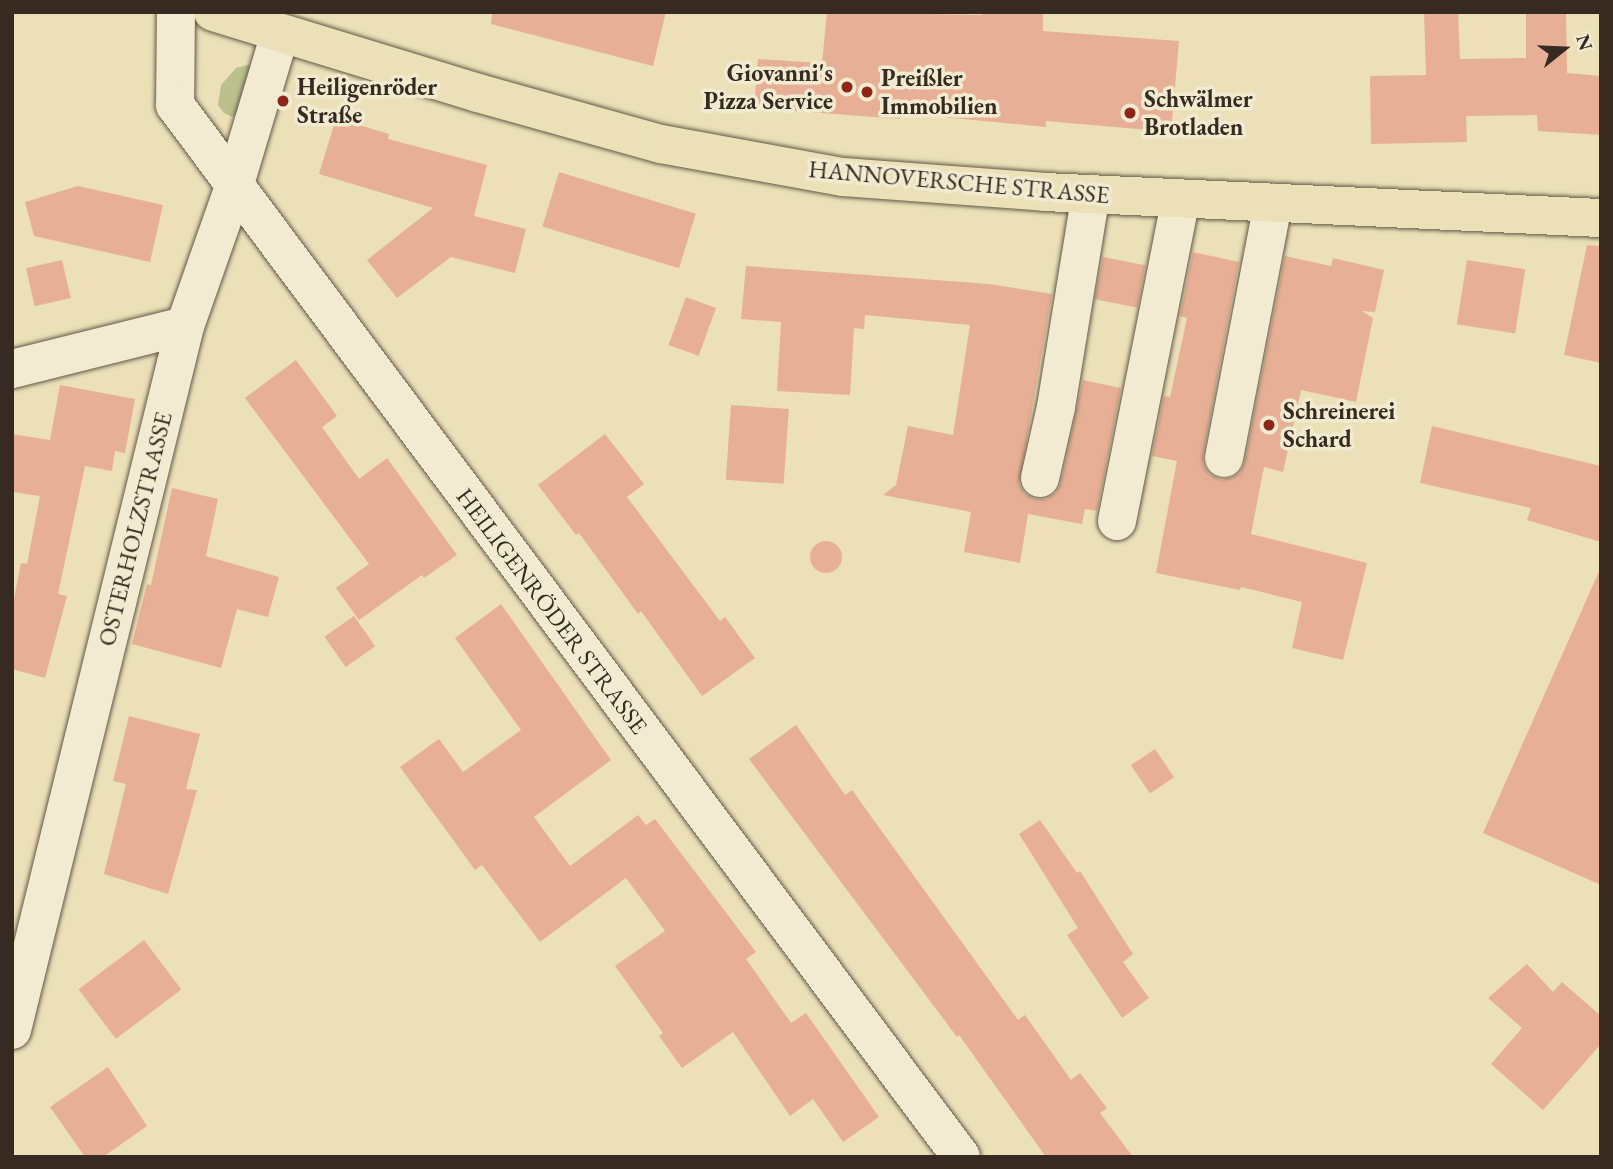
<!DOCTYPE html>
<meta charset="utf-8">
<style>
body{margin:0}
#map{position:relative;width:1613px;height:1169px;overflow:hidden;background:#ebe0b8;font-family:"EB Garamond",serif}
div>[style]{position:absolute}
.green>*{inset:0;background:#bbc18c}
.building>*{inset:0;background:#e7b096;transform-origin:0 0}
.round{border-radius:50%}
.roads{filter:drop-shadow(0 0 2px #645847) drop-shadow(0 0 2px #645847)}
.minor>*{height:38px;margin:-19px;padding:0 19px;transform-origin:19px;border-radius:19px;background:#f2ebd1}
.major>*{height:38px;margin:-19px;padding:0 19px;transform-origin:19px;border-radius:19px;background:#ebe0b8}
.dots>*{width:19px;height:19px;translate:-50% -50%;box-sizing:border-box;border:4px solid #f2ebd1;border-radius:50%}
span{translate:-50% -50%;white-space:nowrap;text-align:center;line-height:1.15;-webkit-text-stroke:7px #f2ebd1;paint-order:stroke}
.poi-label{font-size:24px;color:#372b21;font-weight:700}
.right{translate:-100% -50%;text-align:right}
.left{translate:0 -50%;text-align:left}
.street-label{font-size:24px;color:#372b21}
.frame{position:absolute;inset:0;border:14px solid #372b21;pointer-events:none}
.north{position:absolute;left:1529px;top:14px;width:70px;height:70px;-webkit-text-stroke:5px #f2ebd1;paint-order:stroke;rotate:72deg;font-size:19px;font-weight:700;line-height:28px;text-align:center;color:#372b21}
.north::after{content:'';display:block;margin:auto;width:24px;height:32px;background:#372b21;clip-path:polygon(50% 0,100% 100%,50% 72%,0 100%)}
</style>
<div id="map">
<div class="green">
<div style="clip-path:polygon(252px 64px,238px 113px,232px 117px,224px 113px,218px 105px,221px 85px,236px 68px)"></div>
</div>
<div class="building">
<div style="clip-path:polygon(492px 12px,666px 12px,653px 66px,491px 24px)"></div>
<div style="clip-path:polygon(827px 12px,982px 15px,982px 12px,1043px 12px,1043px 31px,1179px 41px,1171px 132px,1046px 121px,1046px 127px,901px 113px,900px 119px,754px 108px,758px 59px,822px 63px)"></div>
<div style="clip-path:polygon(1424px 12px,1458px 12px,1460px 59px,1526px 58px,1526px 12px,1566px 12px,1567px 73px,1601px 76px,1601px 135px,1538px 131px,1537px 115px,1466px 116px,1467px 142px,1371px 144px,1370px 76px,1426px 75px)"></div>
<div style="clip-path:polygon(336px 118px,389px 134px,388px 139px,487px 165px,474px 216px,526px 229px,515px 273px,451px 257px,397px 298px,367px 260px,433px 208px,319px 174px)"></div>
<div style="left:559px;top:172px;width:143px;height:57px;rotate:17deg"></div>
<div style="clip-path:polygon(78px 186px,163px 205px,150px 262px,34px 236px,25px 202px)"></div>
<div style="clip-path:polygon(1587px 245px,1601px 246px,1601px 363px,1564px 355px)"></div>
<div style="clip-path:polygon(1193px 252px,1239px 262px,1203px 454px,1203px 465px,1209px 474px,1221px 480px,1232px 478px,1240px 473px,1245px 462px,1285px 256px,1331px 266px,1333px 258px,1384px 270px,1375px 312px,1362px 311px,1373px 318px,1356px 402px,1301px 390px,1283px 472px,1264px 467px,1251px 534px,1367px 563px,1343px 660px,1292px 648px,1302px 602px,1241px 587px,1240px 590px,1156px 573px,1177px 461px,1152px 456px,1164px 396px,1170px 397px,1187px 318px,1180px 316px)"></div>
<div style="left:1103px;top:257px;width:43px;height:43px;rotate:11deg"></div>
<div style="left:62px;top:260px;width:39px;height:37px;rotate:77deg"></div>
<div style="left:1467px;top:260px;width:59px;height:65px;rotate:9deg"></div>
<div style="clip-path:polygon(746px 266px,989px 284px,1052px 294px,1019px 484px,1025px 494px,1035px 499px,1046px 499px,1056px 493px,1061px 483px,1083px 380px,1121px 388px,1097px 511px,1085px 509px,1082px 524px,1028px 514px,1020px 563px,964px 552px,971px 512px,883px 495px,896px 485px,908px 426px,953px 435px,970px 325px,865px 315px,864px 329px,854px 328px,850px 395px,777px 391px,781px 322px,741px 319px)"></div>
<div style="left:686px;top:297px;width:32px;height:51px;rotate:20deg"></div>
<div style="clip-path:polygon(296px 360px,337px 416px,322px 427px,359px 479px,387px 458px,457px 555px,424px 578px,422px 575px,359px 620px,336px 588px,369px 564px,245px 398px)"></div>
<div style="clip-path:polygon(60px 385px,135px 399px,125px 453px,115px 451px,112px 471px,85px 466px,58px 594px,67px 596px,45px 678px,12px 669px,12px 609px,21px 563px,27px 564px,40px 496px,12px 492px,12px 434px,50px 440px)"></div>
<div style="left:731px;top:405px;width:58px;height:75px;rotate:4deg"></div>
<div style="clip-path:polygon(1432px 426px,1601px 466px,1601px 542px,1527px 520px,1531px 508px,1420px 483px)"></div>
<div style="clip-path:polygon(605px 434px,644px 484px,627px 497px,720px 621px,725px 617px,755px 658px,702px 696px,641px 611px,638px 614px,579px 533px,576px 535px,538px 485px)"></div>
<div style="clip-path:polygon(172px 488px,218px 499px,206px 556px,279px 577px,268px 617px,237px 609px,221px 668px,132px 644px,147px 584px,151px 585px)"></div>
<div class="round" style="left:810px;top:541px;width:32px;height:32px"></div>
<div style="clip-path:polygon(1601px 567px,1601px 885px,1483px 833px)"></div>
<div style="clip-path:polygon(501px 604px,611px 760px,534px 817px,570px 866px,638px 815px,646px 825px,655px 819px,756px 952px,746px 959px,791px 1023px,806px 1013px,879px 1117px,843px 1142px,813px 1099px,790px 1116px,733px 1032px,682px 1068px,659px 1036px,663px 1033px,615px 966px,665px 931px,626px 878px,540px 942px,482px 865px,475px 870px,400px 767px,439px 739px,463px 772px,521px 730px,455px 638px)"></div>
<div style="left:354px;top:616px;width:37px;height:36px;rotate:55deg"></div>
<div style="clip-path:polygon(129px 716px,200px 734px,186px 789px,197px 790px,168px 894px,104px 874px,126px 784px,113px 781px)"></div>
<div style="clip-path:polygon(796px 725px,845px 795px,852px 790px,1018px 1020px,1025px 1015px,1071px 1080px,1080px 1073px,1107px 1108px,1100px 1113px,1133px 1157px,1046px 1157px,959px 1035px,957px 1037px,749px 759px)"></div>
<div style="left:1155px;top:749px;width:34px;height:29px;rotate:56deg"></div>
<div style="clip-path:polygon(1040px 820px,1077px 873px,1080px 871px,1133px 954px,1123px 962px,1149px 998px,1122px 1018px,1067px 935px,1078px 928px,1019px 834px)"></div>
<div style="left:144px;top:940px;width:62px;height:82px;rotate:53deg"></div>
<div style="clip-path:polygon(1527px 964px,1553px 992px,1562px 982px,1601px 1016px,1601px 1044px,1543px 1110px,1491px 1064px,1522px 1028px,1488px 998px)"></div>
<div style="clip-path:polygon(108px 1067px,147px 1126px,103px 1157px,85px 1157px,50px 1107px)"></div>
</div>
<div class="roads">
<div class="minor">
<div style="left:176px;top:12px;width:93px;rotate:90.6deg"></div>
<div style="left:175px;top:105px;width:1313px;rotate:53.23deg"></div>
<div style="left:12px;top:369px;width:178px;rotate:-14deg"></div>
<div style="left:1224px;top:458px;width:260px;rotate:-79.1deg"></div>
<div style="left:1040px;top:478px;width:73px;rotate:-77.3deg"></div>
<div style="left:1056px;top:407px;width:216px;rotate:-80.7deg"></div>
<div style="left:1117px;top:521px;width:329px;rotate:-78.8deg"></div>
<div style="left:12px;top:1030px;width:725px;rotate:-76.19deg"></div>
<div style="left:185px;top:326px;width:147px;rotate:-70.6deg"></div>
<div style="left:234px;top:187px;width:160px;rotate:-73.3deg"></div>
</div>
<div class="major">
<div style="left:213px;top:12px;width:277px;rotate:17deg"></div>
<div style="left:478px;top:93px;width:190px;rotate:15.6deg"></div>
<div style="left:661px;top:144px;width:185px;rotate:10.3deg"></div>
<div style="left:843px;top:177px;width:203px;rotate:4.2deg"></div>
<div style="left:1045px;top:192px;width:557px;rotate:2.68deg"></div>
</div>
</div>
<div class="dots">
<div style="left:847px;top:87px;background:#8f2418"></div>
<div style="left:867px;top:92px;background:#8f2418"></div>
<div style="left:283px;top:101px;background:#8f2418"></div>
<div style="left:1130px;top:113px;background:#8f2418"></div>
<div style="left:1269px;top:425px;background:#8f2418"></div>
</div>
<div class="poi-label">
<span class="right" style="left:833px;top:87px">Giovanni's<br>Pizza Service</span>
<span class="left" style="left:881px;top:92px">Preißler<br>Immobilien</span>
<span class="left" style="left:297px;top:101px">Heiligenröder<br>Straße</span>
<span class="left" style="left:1144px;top:113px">Schwälmer<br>Brotladen</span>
<span class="left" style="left:1283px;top:425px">Schreinerei<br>Schard</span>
</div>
<div class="street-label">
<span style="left:959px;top:182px;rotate:5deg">HANNOVERSCHE STRASSE</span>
<span style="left:135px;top:529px;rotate:-76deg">OSTERHOLZSTRASSE</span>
<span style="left:552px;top:611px;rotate:53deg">HEILIGENRÖDER STRASSE</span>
</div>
<div class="frame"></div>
<div class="north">N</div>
</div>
